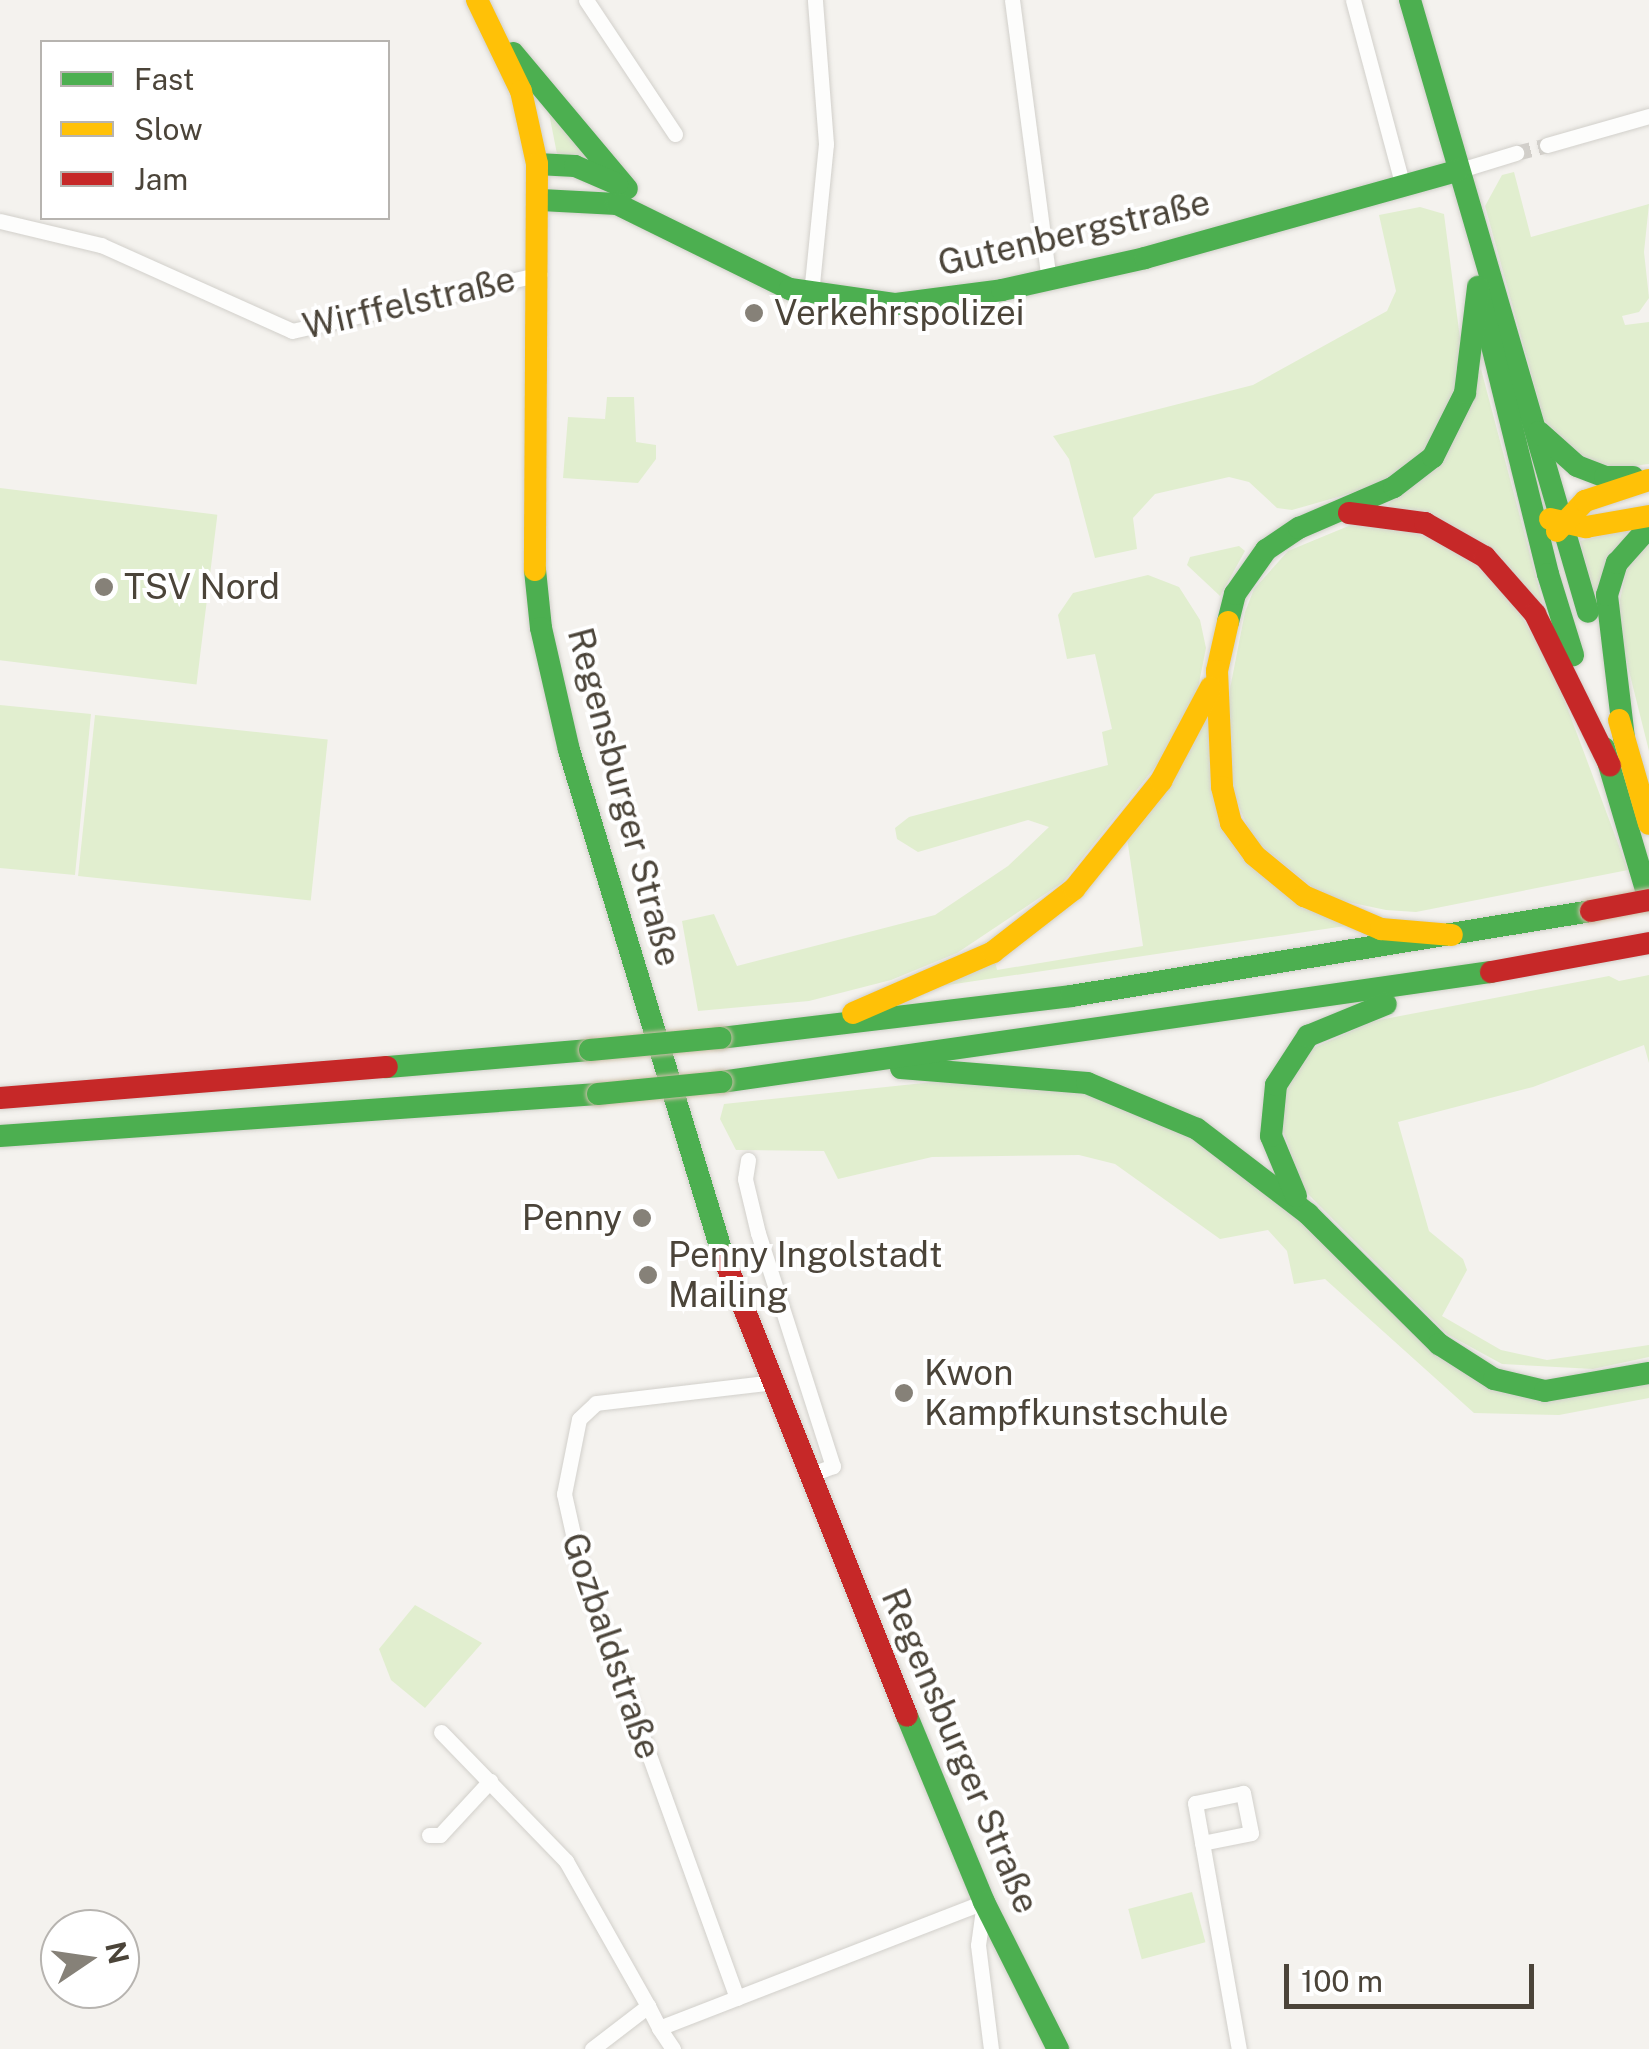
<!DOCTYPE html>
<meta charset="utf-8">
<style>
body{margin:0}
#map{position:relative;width:1649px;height:2049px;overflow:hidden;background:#f4f2ee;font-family:"Public Sans",sans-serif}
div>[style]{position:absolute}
.green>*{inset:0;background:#e1eecf;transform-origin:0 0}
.street-tunnel>*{height:15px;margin-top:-7.5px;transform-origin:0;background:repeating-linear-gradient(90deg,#d2cfca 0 15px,transparent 0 23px)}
.roads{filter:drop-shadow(0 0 2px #d2d0cb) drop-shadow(0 0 2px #d2d0cb)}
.street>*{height:15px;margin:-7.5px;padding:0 7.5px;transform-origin:7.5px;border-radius:7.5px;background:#fdfdfc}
.fast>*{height:22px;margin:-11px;padding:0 11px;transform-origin:11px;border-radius:11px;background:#4caf50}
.slow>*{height:22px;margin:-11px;padding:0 11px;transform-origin:11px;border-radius:11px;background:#ffc107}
.jam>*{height:22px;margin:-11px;padding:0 11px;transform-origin:11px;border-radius:11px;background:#c62828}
.bridges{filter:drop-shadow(0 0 2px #ccbfa9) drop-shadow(0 0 2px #ccbfa9)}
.fast-bridge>*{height:22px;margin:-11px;padding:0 11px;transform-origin:11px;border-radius:11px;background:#4caf50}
.jam-bridge>*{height:22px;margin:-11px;padding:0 11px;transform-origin:11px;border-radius:11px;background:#c62828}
.dots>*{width:28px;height:28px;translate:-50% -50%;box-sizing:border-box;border:5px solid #fff;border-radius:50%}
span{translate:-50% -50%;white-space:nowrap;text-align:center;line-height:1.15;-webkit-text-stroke:8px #fff;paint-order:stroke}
.street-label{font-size:35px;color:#4b4439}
.poi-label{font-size:35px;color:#4b4439}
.left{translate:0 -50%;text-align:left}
.right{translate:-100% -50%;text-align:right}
.legend{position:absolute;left:40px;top:40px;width:350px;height:180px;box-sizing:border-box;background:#fff;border:2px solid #b7b4b0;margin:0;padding:12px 18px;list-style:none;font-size:30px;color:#4b4439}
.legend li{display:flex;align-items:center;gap:20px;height:50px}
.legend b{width:50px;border:2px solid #b7b4b0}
.north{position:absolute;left:40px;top:1909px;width:100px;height:100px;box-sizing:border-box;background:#fff;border:2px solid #b7b4b0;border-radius:50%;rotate:77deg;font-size:28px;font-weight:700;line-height:40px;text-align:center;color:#4b4439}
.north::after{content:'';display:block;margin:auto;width:35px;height:45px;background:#868178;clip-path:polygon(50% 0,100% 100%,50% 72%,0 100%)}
.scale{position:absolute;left:1284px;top:1964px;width:250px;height:45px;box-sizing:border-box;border:5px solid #4b4439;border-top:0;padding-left:12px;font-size:30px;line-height:35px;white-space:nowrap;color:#4b4439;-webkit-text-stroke:8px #fff;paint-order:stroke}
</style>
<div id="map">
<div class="green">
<div style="clip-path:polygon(548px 108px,591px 161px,557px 154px)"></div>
<div style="clip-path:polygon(1514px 172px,1531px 237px,1649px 204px,1644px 252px,1649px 298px,1639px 312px,1622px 316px,1625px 325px,1649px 322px,1649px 464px,1617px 468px,1582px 458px,1544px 420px,1485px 206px,1502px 175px)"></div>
<div style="clip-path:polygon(1420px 207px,1444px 214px,1461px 346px,1459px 378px,1426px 451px,1380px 485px,1292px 510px,1277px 508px,1249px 482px,1229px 477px,1155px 494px,1133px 518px,1137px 549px,1095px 558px,1069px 459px,1053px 436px,1253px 385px,1387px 311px,1396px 291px,1379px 215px)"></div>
<div style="clip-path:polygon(1481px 369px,1543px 604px,1388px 505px)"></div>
<div style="clip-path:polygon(607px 397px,634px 397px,636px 442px,656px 445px,656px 459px,638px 483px,563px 478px,568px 417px,605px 419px)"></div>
<div style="left:0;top:488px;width:219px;height:171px;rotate:7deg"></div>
<div style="clip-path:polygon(1351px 525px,1397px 526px,1463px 551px,1517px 608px,1555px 675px,1628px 870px,1416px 912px,1386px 910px,1324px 897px,1253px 839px,1234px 795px,1227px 704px,1245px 612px,1254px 589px,1288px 551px)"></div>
<div style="clip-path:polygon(1629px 529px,1595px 596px,1580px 541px)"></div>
<div style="clip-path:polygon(1649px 541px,1649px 751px,1616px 619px,1627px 567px)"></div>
<div style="clip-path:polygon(1239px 546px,1245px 551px,1220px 596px,1187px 565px,1190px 557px)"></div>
<div style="clip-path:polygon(1148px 575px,1179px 587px,1200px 620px,1206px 648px,1198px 688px,1159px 762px,1063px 882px,957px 953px,891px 980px,809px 1001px,698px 1011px,682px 921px,714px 914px,737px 966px,935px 915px,1008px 866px,1049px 827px,1028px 820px,918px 852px,897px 839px,895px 828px,909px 817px,1108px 765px,1102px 732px,1112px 729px,1095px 654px,1067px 659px,1058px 615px,1073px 593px)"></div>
<div style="clip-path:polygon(0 705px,91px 714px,75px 875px,0 868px)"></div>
<div style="left:95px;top:715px;width:234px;height:162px;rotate:6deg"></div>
<div style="clip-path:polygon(1208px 718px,1217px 804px,1345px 926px,928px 988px,994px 957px,997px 970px,1143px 946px,1127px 838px)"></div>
<div style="clip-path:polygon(1649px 975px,1649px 1063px,1644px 1045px,1533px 1087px,1398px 1122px,1429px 1231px,1463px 1259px,1467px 1270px,1442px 1316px,1501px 1350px,1547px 1360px,1649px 1345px,1649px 1357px,1593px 1369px,1502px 1364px,1447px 1334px,1304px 1190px,1280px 1122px,1284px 1087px,1307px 1051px,1374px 1021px,1609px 976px,1619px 981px)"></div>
<div style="clip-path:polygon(962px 1079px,1071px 1087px,1153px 1114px,1246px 1172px,1485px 1387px,1649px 1383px,1649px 1398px,1559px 1415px,1474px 1413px,1325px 1279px,1294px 1284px,1287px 1251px,1268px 1230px,1220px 1239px,1115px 1164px,1079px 1155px,932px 1157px,838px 1179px,824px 1151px,736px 1150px,720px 1119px,724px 1104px)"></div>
<div style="clip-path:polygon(415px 1605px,482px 1643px,425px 1708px,391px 1680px,379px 1649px)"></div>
<div style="left:1192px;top:1892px;width:52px;height:66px;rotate:75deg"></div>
</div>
<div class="street-tunnel">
<div style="left:1516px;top:153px;width:32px;rotate:-14deg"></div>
</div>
<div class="roads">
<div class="street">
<div style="left:586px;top:0;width:161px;rotate:56.4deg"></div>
<div style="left:1012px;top:0;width:282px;rotate:82.5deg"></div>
<div style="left:1353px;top:0;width:193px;rotate:75deg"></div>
<div style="left:1547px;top:145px;width:106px;rotate:-15.9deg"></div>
<div style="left:1457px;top:171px;width:62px;rotate:-17deg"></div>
<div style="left:0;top:221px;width:104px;rotate:13.4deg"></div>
<div style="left:101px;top:245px;width:209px;rotate:24.2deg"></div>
<div style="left:292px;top:331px;width:254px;rotate:-12.9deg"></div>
<div style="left:811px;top:294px;width:151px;rotate:-84.3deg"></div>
<div style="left:826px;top:144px;width:144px;rotate:-94.4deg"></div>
<div style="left:748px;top:1160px;width:19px;rotate:99deg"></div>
<div style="left:745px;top:1179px;width:56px;rotate:76.5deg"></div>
<div style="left:758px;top:1233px;width:245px;rotate:72.2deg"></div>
<div style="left:833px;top:1466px;width:28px;rotate:159deg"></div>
<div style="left:441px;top:1732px;width:180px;rotate:45.9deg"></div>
<div style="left:566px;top:1861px;width:167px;rotate:60.5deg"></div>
<div style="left:429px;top:1835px;width:11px"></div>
<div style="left:440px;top:1835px;width:74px;rotate:-47.2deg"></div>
<div style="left:1202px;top:1843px;width:50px;rotate:-11.5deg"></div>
<div style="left:1251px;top:1833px;width:41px;rotate:-101.3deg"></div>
<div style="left:1243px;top:1793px;width:49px;rotate:168.2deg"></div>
<div style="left:1195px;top:1803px;width:250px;rotate:79.9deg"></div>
<div style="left:984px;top:1902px;width:43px;rotate:97.9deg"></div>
<div style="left:978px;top:1945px;width:105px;rotate:82.9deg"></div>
<div style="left:737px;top:1998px;width:465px;rotate:-109.9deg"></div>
<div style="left:579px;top:1561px;width:69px;rotate:-102.6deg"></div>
<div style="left:564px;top:1494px;width:76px;rotate:-78.7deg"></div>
<div style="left:579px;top:1419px;width:23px;rotate:-43deg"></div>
<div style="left:596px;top:1403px;width:172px;rotate:-6.7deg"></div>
<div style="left:659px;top:2028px;width:25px;rotate:56deg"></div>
<div style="left:592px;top:2049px;width:71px;rotate:-37.5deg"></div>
<div style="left:648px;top:2006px;width:25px;rotate:63deg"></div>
<div style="left:659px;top:2028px;width:349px;rotate:-21.2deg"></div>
</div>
<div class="fast">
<div style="left:1410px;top:0;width:637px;rotate:73.78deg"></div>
<div style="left:513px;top:53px;width:177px;rotate:50deg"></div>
<div style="left:537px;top:164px;width:38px;rotate:3deg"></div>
<div style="left:575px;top:166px;width:46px;rotate:23.2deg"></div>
<div style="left:541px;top:200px;width:76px;rotate:3deg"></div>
<div style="left:617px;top:204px;width:193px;rotate:26.2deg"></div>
<div style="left:790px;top:289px;width:107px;rotate:8.1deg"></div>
<div style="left:896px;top:304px;width:107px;rotate:-7.5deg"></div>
<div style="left:1002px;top:290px;width:147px;rotate:-12.6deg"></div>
<div style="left:1145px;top:258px;width:324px;rotate:-15.6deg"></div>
<div style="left:1479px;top:293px;width:289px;rotate:76.2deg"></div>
<div style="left:1539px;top:432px;width:51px;rotate:41.8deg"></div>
<div style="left:1577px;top:466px;width:30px;rotate:21deg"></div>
<div style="left:1605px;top:477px;width:28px"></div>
<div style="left:535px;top:570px;width:58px;rotate:84.1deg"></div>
<div style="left:541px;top:628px;width:125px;rotate:77.1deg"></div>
<div style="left:569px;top:750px;width:529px;rotate:73.07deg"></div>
<div style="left:1548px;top:574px;width:85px;rotate:72.8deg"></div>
<div style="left:1228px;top:622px;width:29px;rotate:-76deg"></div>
<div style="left:1235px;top:594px;width:54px;rotate:-54.8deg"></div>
<div style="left:1266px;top:550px;width:40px;rotate:-34deg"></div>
<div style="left:1299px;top:528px;width:103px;rotate:-23.3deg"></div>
<div style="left:1394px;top:487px;width:49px;rotate:-37.6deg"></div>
<div style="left:1433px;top:457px;width:72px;rotate:-63.4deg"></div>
<div style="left:1465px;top:393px;width:107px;rotate:-83deg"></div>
<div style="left:1624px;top:738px;width:144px;rotate:-96.8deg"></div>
<div style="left:1607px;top:595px;width:34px;rotate:-73deg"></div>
<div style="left:1617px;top:563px;width:48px;rotate:-48.4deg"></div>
<div style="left:1604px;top:748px;width:159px;rotate:73.5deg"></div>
<div style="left:720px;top:1038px;width:354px;rotate:-6.8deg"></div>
<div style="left:1071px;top:996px;width:527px;rotate:-9.28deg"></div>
<div style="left:387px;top:1067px;width:204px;rotate:-4.8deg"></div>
<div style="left:901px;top:1068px;width:187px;rotate:4.6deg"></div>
<div style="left:1087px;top:1083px;width:119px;rotate:22.7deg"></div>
<div style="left:1197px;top:1129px;width:140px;rotate:37.4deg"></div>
<div style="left:1308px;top:1214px;width:185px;rotate:44.8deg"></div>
<div style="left:1439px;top:1344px;width:65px;rotate:32.5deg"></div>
<div style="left:1494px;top:1379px;width:52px;rotate:13.2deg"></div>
<div style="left:1545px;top:1391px;width:106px;rotate:-9.8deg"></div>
<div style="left:721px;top:1082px;width:778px;rotate:-8.13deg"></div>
<div style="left:0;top:1136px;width:599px;rotate:-4.02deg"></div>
<div style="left:1296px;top:1196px;width:65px;rotate:-112.6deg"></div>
<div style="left:1271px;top:1136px;width:51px;rotate:-84.4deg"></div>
<div style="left:1276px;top:1085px;width:59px;rotate:-56.9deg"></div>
<div style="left:1308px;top:1036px;width:84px;rotate:-22.3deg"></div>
<div style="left:907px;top:1716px;width:201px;rotate:67.5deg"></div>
<div style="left:984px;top:1902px;width:165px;rotate:63.3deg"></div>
</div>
<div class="slow">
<div style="left:477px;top:0;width:101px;rotate:64.2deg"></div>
<div style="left:521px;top:91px;width:75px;rotate:77.6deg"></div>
<div style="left:537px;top:164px;width:406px;rotate:90.3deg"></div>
<div style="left:1550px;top:519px;width:37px;rotate:13deg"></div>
<div style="left:1586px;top:527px;width:64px;rotate:-9.9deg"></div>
<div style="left:1557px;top:531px;width:41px;rotate:-47deg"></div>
<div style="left:1585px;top:501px;width:67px;rotate:-18.2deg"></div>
<div style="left:1228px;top:622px;width:50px;rotate:102.7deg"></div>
<div style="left:1217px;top:671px;width:116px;rotate:87.5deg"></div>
<div style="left:1222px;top:787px;width:37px;rotate:76deg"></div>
<div style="left:1231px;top:823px;width:39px;rotate:54deg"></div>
<div style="left:1254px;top:855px;width:65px;rotate:39.4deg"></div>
<div style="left:1304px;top:896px;width:84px;rotate:23.2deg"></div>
<div style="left:1381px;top:929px;width:71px;rotate:4.8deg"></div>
<div style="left:1619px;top:720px;width:108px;rotate:73.9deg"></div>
<div style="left:853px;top:1013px;width:153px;rotate:-23.5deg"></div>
<div style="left:993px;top:952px;width:103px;rotate:-37.9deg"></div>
<div style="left:1074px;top:889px;width:139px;rotate:-51.1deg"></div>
<div style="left:1161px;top:781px;width:106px;rotate:-62deg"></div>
</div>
<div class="jam">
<div style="left:1349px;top:513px;width:77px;rotate:7.5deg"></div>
<div style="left:1425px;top:523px;width:69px;rotate:29.5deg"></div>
<div style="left:1485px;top:557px;width:76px;rotate:48.7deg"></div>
<div style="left:1535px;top:614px;width:169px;rotate:63.7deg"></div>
<div style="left:1491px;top:972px;width:161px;rotate:-10.4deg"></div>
<div style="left:0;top:1098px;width:388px;rotate:-4.6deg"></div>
<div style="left:723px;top:1256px;width:495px;rotate:68.2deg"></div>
</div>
</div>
<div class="bridges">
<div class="fast-bridge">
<div style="left:590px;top:1050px;width:131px;rotate:-5.3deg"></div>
<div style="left:598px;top:1094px;width:124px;rotate:-5.6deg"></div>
</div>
<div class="jam-bridge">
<div style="left:1591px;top:911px;width:59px;rotate:-10.7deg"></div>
</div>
</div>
<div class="dots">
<div style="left:754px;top:313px;background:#868178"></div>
<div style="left:104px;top:587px;background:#868178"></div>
<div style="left:642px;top:1218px;background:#868178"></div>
<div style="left:648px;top:1275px;background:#868178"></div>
<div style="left:904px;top:1393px;background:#868178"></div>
</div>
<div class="street-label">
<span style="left:1074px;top:233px;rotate:-13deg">Gutenbergstraße</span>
<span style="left:409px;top:303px;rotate:-13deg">Wirffelstraße</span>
<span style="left:624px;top:797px;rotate:75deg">Regensburger Straße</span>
<span style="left:611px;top:1646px;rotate:71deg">Gozbaldstraße</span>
<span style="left:960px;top:1751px;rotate:67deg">Regensburger Straße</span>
</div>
<div class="poi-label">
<span class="left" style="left:774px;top:313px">Verkehrspolizei</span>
<span class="left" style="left:124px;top:587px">TSV Nord</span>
<span class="right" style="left:622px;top:1218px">Penny</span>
<span class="left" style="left:668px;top:1275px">Penny Ingolstadt<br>Mailing</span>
<span class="left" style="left:924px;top:1393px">Kwon<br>Kampfkunstschule</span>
</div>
<ul class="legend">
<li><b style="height:12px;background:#4caf50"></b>Fast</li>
<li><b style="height:12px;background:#ffc107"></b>Slow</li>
<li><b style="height:12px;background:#c62828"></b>Jam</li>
</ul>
<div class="north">N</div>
<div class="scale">100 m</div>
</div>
